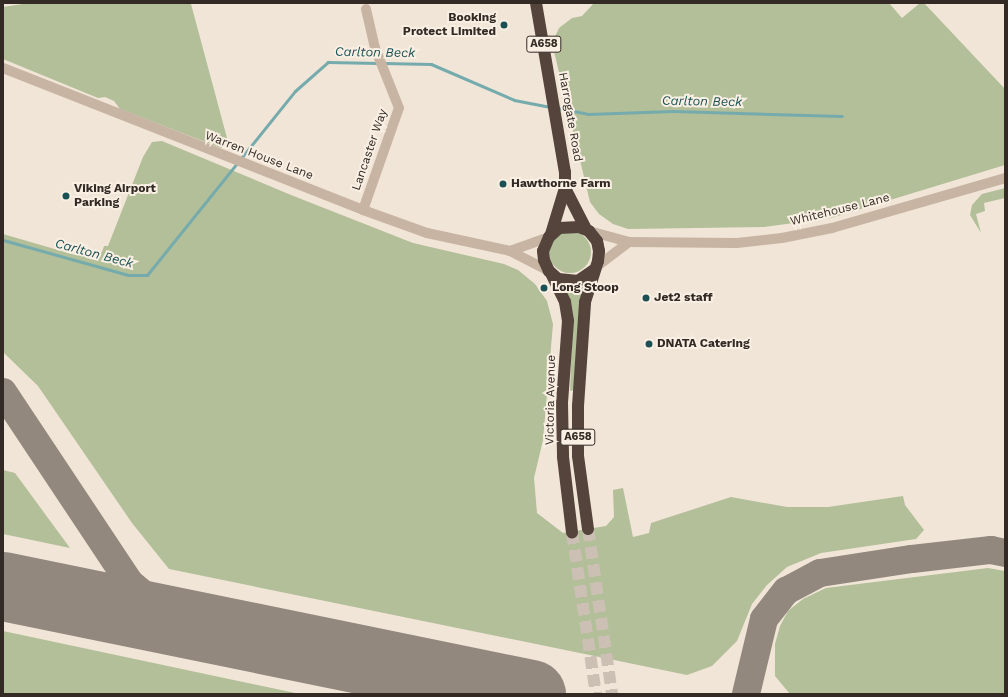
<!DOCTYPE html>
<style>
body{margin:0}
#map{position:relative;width:1008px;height:697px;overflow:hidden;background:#f1e5d7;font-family:"Work Sans",sans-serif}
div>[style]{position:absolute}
.green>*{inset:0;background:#b2bf98}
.round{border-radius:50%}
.stream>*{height:3px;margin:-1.5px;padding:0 1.5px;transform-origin:1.5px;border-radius:1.5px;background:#76abad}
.taxiway>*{height:28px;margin:-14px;padding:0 14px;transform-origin:14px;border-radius:14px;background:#92887e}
.runway>*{height:69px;margin:-34.5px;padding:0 34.5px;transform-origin:34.5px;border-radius:34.5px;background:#92887e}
.highway-tunnel>*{height:12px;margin-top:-6px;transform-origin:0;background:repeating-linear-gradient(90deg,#cbc0b3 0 12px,transparent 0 18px)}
.minor>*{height:10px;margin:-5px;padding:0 5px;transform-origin:5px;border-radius:5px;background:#c8b4a3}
.highway>*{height:12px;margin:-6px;padding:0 6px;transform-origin:6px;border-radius:6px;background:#54443c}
.dots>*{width:11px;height:11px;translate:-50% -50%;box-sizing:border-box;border:2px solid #f9efe3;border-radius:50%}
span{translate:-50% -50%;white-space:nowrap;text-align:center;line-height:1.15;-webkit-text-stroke:4px #f9efe3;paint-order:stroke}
.shield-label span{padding:1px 3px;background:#f9efe3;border:1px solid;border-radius:3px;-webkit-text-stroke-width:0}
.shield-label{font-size:11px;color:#332a25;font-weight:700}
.poi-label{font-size:12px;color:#332a25;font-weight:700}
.right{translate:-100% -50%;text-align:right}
.left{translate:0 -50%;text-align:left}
.street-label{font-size:12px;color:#332a25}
.water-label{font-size:13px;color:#1b5154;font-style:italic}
.frame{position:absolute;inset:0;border:4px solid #332a25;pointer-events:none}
</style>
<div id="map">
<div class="green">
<div style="clip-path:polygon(29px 3px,193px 3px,191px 4px,227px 138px,226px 144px,221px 148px,120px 109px,114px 101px,105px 97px,98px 98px,3px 59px,3px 7px)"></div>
<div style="clip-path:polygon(594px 3px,889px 3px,902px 18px,920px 3px,924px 3px,1005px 89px,1005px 165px,831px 218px,764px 227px,628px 229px,613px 224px,599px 214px,590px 202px,552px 43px,559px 28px,572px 18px,582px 16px)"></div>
<div style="clip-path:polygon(162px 141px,291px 195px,413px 243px,504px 264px,518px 270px,535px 284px,547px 301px,553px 324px,543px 440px,534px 478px,537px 513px,563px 533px,606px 526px,614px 517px,613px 490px,623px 488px,633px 537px,649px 533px,651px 523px,731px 497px,787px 507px,828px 507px,903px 496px,905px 505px,924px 530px,916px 539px,821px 553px,787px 567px,767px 585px,752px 604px,737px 641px,712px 666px,687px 675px,169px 569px,132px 523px,38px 386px,3px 352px,3px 234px,75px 255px,92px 255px,102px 252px,104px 246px,108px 246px,143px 157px,152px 142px)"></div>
<div style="clip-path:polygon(1005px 188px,1005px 198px,984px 203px,985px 211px,976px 214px,981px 233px,970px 215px,972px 205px,982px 194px)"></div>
<div class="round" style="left:549px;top:231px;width:42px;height:42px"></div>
<div style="clip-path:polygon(585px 286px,574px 390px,570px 391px,573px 314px,564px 289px)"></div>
<div style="clip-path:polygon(3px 470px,15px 473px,70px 548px,3px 534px)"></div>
<div style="clip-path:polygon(988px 568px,1005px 571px,1005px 694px,790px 694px,775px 676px,775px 644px,780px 626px,788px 611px,803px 599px,826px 588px)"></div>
<div style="clip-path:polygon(3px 631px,300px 694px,3px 694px)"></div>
</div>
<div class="stream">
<div style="left:384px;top:63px;width:47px;rotate:1.2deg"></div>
<div style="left:431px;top:64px;width:90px;rotate:23.4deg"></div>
<div style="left:514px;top:100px;width:37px;rotate:11deg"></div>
<div style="left:558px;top:108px;width:31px;rotate:11deg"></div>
<div style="left:588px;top:114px;width:85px;rotate:-2deg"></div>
<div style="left:673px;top:111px;width:169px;rotate:1.7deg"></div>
<div style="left:3px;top:240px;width:130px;rotate:15.6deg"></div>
<div style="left:128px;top:275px;width:19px"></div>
<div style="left:147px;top:275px;width:236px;rotate:-51.2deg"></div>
<div style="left:295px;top:91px;width:44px;rotate:-41.3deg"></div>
<div style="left:328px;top:62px;width:50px;rotate:1.1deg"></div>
</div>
<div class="taxiway">
<div style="left:3px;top:392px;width:229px;rotate:56.4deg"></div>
<div style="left:130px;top:583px;width:39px;rotate:40deg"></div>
<div style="left:160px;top:608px;width:50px;rotate:23.5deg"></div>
<div style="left:746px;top:694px;width:77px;rotate:-76.5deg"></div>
<div style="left:764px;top:619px;width:36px;rotate:-52deg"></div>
<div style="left:786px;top:591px;width:38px;rotate:-28deg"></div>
<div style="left:820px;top:573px;width:93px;rotate:-8.7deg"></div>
<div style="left:912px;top:559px;width:80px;rotate:-6.5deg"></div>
<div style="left:991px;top:550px;width:14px;rotate:12deg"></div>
</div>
<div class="runway">
<div style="left:3px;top:586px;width:539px;rotate:11.56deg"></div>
</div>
<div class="highway-tunnel">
<div style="left:588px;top:529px;width:167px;rotate:81.7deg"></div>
<div style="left:572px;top:532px;width:164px;rotate:81.6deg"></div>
</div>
<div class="minor">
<div style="left:3px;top:68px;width:387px;rotate:21.5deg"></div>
<div style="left:363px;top:210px;width:68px;rotate:19.8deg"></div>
<div style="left:427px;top:233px;width:85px;rotate:12.2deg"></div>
<div style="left:510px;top:251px;width:44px;rotate:27.1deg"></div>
<div style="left:363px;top:210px;width:108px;rotate:-70.6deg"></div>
<div style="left:399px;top:108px;width:65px;rotate:-111.8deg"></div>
<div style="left:375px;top:48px;width:40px;rotate:-103deg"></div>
<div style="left:589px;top:231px;width:41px;rotate:15.4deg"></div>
<div style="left:510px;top:251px;width:41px;rotate:-19.7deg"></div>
<div style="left:596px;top:267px;width:41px;rotate:-37.1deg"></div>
<div style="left:629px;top:242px;width:108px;rotate:0.5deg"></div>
<div style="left:737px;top:243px;width:45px;rotate:-6.3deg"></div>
<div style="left:782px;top:238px;width:51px;rotate:-11.3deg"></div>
<div style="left:832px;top:228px;width:180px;rotate:-16.1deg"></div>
</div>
<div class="highway">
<div style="left:536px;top:3px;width:171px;rotate:80.3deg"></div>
<div style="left:565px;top:172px;width:16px;rotate:90deg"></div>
<div style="left:565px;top:188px;width:48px;rotate:106.9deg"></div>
<div style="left:565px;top:188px;width:46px;rotate:62.9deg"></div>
<div style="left:551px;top:273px;width:32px;rotate:64deg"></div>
<div style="left:565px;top:302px;width:19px;rotate:81deg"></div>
<div style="left:568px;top:321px;width:82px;rotate:94.2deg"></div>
<div style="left:562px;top:403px;width:54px;rotate:88.9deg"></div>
<div style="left:563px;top:457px;width:76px;rotate:83.2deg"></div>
<div style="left:588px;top:529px;width:74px;rotate:-97.8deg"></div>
<div style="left:578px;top:456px;width:50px;rotate:-90deg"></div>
<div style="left:578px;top:406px;width:104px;rotate:-86.1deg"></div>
<div style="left:585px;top:302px;width:43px;rotate:-72.4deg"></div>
<div style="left:598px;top:261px;width:10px;rotate:-84deg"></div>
<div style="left:599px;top:251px;width:10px;rotate:-101deg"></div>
<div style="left:597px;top:241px;width:13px;rotate:-129deg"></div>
<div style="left:589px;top:231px;width:11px;rotate:-158deg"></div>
<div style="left:579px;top:227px;width:20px;rotate:177deg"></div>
<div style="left:559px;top:228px;width:13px;rotate:138deg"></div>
<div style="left:549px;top:237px;width:15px;rotate:113deg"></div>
<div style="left:543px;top:251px;width:9px;rotate:84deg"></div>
<div style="left:544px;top:260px;width:12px;rotate:66deg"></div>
<div style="left:549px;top:271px;width:12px;rotate:42deg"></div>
<div style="left:558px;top:279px;width:20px;rotate:6deg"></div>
<div style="left:578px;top:281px;width:19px;rotate:-35deg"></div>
</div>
<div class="dots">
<div style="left:504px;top:25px;background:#1b5154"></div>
<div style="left:503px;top:184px;background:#1b5154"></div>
<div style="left:66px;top:196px;background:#1b5154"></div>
<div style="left:544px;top:288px;background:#1b5154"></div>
<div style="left:646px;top:298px;background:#1b5154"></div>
<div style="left:649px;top:344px;background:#1b5154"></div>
</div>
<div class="shield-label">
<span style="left:544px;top:44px">A658</span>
<span style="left:578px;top:437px">A658</span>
</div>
<div class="poi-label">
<span class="right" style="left:496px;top:25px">Booking<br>Protect Limited</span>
<span class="left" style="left:511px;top:184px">Hawthorne Farm</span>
<span class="left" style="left:74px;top:196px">Viking Airport<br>Parking</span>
<span class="left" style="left:552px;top:288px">Long Stoop</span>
<span class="left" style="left:654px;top:298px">Jet2 staff</span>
<span class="left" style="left:657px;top:344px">DNATA Catering</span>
</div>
<div class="street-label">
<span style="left:570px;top:117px;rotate:80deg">Harrogate Road</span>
<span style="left:370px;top:150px;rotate:-71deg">Lancaster Way</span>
<span style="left:259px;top:156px;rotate:21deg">Warren House Lane</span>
<span style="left:840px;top:210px;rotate:-14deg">Whitehouse Lane</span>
<span style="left:551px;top:400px;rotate:-89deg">Victoria Avenue</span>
</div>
<div class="water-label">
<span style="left:375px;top:53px;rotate:1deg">Carlton Beck</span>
<span style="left:702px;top:102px;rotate:1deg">Carlton Beck</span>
<span style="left:94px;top:254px;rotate:15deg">Carlton Beck</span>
</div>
<div class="frame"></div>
</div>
